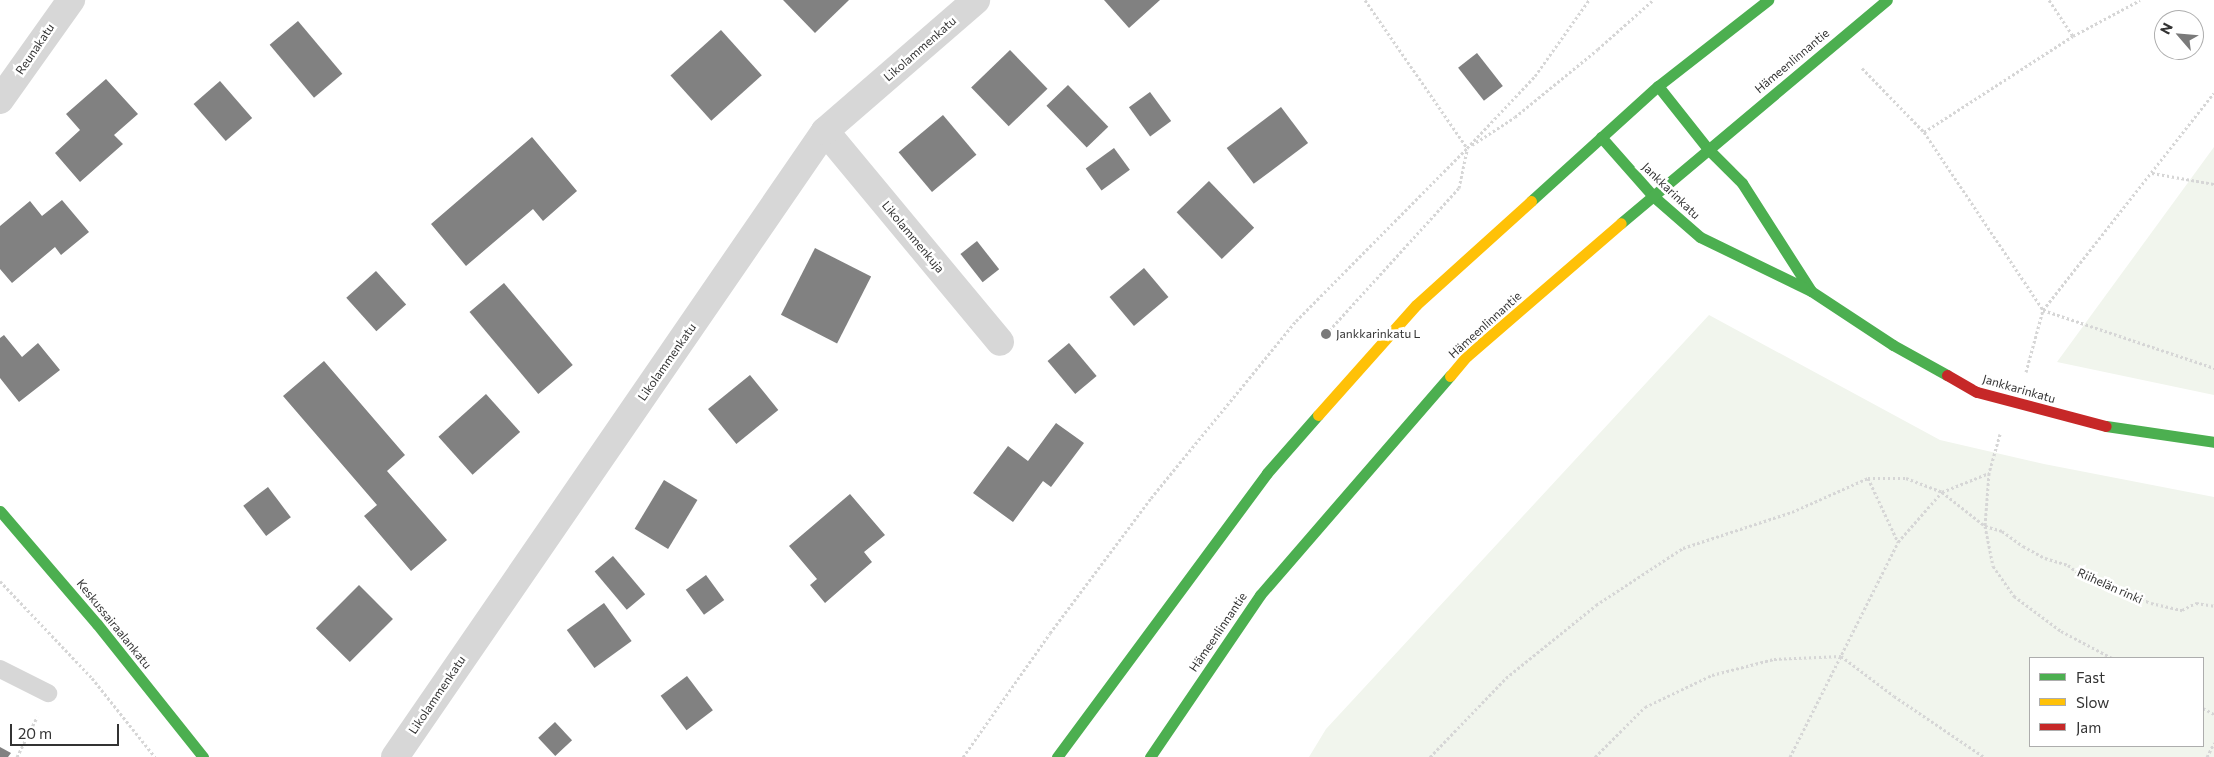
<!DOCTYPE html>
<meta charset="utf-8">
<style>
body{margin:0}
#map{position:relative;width:2214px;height:757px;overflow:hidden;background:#fff;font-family:Commissioner,sans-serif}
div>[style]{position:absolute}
.green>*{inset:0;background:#f1f5ed}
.building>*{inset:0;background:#818181;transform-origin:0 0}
.path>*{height:3px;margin-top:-1.5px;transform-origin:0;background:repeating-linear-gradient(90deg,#d6d6d6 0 2.5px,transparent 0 5px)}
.lane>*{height:18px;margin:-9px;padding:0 9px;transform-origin:9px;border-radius:9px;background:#d7d7d7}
.street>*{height:28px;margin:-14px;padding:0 14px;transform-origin:14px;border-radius:14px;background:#d7d7d7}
.fast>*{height:11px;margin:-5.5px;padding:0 5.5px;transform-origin:5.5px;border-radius:5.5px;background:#4caf50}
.slow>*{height:11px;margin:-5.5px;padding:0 5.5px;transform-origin:5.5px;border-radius:5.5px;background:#ffc107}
.jam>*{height:11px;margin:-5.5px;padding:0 5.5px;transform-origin:5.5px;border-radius:5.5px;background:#c62828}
.dots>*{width:14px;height:14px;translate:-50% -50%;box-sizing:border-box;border:2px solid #fff;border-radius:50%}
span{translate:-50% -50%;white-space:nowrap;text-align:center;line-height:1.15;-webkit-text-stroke:5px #fff;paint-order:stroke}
.street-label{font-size:12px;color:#333}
.poi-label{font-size:12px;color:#333}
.left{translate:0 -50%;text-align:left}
.legend{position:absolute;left:2029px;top:657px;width:175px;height:90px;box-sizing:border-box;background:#fff;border:1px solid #adadad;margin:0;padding:6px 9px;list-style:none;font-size:15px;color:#333}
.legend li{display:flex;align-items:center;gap:10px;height:25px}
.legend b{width:25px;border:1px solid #adadad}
.north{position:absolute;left:2154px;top:10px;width:50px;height:50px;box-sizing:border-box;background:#fff;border:1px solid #adadad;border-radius:50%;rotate:297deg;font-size:14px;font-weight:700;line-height:20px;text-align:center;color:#333}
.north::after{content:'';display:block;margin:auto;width:18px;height:22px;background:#7a7a7a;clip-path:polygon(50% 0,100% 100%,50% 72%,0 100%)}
.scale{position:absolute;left:10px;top:724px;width:109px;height:22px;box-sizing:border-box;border:2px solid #333;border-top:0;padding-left:6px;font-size:15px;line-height:18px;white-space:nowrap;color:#333;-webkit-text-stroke:4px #fff;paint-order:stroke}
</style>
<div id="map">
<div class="green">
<div style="clip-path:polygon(2214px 147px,2214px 395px,2057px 362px)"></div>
<div style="clip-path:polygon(evenodd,1709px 315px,1940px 440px,2044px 464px,2214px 497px,2214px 757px,1309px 757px,1326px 729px,1709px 315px,2030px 658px,2203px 658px,2203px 746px,2030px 746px,2030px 658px)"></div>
</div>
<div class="building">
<div style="clip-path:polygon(783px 0,849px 0,815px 33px)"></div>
<div style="clip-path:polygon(1104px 0,1160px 0,1129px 28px)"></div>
<div style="left:298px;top:21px;width:69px;height:37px;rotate:50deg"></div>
<div style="left:721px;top:30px;width:61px;height:68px;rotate:48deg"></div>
<div style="left:1010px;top:50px;width:54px;height:54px;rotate:46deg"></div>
<div style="left:1477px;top:53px;width:42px;height:24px;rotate:52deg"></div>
<div style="clip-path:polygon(106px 79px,138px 114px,114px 135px,123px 144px,80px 182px,55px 153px,80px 130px,66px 114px)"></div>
<div style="left:220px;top:81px;width:49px;height:35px;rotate:49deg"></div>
<div style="left:1068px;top:85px;width:58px;height:30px;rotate:46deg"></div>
<div style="left:1150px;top:92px;width:36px;height:26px;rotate:54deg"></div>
<div style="left:1281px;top:107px;width:45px;height:68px;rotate:53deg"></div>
<div style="left:943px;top:115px;width:52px;height:58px;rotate:50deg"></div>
<div style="clip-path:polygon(532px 137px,577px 191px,543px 221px,533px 209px,466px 266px,431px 224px)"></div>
<div style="left:1114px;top:148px;width:27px;height:35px;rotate:54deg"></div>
<div style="left:1209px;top:181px;width:65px;height:45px;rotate:46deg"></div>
<div style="clip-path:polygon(62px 200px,89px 232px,61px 255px,55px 247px,12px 283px,0 269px,0 226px,30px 201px,42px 216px)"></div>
<div style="left:977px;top:241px;width:36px;height:21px;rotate:52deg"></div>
<div style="left:815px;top:248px;width:63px;height:75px;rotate:27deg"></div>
<div style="left:1144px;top:268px;width:38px;height:45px;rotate:50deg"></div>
<div style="left:376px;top:271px;width:45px;height:40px;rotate:48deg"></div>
<div style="left:504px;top:283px;width:107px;height:45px;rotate:50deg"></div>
<div style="clip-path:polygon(4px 335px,22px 357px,38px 343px,60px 370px,19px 402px,0 378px,0 338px)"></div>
<div style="left:1069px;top:343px;width:43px;height:28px;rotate:50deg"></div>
<div style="clip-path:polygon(324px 361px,405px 455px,387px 471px,447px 540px,411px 571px,364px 516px,377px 505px,283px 396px)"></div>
<div style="left:750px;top:375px;width:45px;height:54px;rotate:51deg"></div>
<div style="left:486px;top:394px;width:51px;height:64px;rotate:48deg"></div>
<div style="clip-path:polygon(1056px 423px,1084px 443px,1051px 487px,1043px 481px,1013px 522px,973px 493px,1008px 446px,1028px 461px)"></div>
<div style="left:664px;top:480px;width:39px;height:57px;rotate:31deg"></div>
<div style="left:268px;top:487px;width:38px;height:31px;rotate:53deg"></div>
<div style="clip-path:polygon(850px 494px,885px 535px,864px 552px,872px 562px,825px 603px,810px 585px,817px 579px,789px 546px)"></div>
<div style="left:613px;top:556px;width:50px;height:24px;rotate:50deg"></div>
<div style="left:706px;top:575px;width:31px;height:25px;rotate:54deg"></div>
<div style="left:359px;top:585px;width:48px;height:61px;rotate:45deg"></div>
<div style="left:604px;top:603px;width:47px;height:46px;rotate:54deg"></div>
<div style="left:687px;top:676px;width:43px;height:33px;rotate:53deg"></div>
<div style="left:555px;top:722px;width:25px;height:23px;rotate:47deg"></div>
<div style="clip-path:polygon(0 747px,11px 753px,8px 757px,0 757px)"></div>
</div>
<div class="path">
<div style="left:1365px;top:0;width:180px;rotate:55.4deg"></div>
<div style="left:2049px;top:0;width:43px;rotate:56.3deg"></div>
<div style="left:1862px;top:68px;width:89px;rotate:45.9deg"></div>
<div style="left:1924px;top:132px;width:177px;rotate:-32.8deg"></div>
<div style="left:2073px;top:36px;width:76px;rotate:-28.2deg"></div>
<div style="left:1924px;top:132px;width:214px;rotate:56.2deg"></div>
<div style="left:2043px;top:310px;width:276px;rotate:-51.8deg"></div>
<div style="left:1472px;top:145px;width:51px;rotate:-33.1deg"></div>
<div style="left:1515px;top:117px;width:107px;rotate:-39.3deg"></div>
<div style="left:1598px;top:49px;width:74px;rotate:-41.7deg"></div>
<div style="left:2152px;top:173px;width:63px;rotate:10.1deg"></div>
<div style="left:1326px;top:334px;width:197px;rotate:-47.7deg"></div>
<div style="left:1459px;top:188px;width:40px;rotate:-78deg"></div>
<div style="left:2026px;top:372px;width:64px;rotate:-74.7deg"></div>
<div style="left:2043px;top:310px;width:181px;rotate:18.7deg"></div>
<div style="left:2000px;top:434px;width:41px;rotate:105.8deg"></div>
<div style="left:1989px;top:473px;width:53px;rotate:94.3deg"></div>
<div style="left:1985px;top:526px;width:41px;rotate:78.7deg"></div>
<div style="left:1993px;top:566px;width:37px;rotate:55deg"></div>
<div style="left:2014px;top:596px;width:59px;rotate:36.7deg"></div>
<div style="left:2061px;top:631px;width:58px;rotate:27.9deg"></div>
<div style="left:1868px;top:478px;width:71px;rotate:64.9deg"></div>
<div style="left:0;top:581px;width:134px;rotate:46.5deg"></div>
<div style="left:92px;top:678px;width:101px;rotate:51.4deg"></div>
<div style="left:2203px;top:708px;width:13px;rotate:29deg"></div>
<div style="left:17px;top:757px;width:45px;rotate:-63.4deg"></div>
<div style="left:963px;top:757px;width:151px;rotate:-54.9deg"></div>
<div style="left:1050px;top:633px;width:169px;rotate:-53.2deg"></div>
<div style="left:1151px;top:498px;width:229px;rotate:-50.7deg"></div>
<div style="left:1296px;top:321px;width:243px;rotate:-45.3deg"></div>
<div style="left:1467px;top:148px;width:99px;rotate:-46.6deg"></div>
<div style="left:1535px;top:76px;width:93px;rotate:-54.6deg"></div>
<div style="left:1430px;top:757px;width:110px;rotate:-46.1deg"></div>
<div style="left:1506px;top:678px;width:116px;rotate:-39deg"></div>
<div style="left:1596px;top:605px;width:104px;rotate:-33.2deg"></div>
<div style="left:1683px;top:548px;width:115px;rotate:-18.3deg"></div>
<div style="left:1792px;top:512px;width:83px;rotate:-24.1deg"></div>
<div style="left:1868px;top:478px;width:38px"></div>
<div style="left:1906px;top:478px;width:39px;rotate:21deg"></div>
<div style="left:1942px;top:492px;width:51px;rotate:-22deg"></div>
<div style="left:1595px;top:757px;width:71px;rotate:-45deg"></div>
<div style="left:1645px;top:707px;width:74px;rotate:-25.5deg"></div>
<div style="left:1712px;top:675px;width:64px;rotate:-14.5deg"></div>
<div style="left:1774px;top:659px;width:67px;rotate:-2.6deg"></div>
<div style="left:1841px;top:656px;width:66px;rotate:37deg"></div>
<div style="left:1894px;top:696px;width:109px;rotate:34.1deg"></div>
<div style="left:1790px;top:757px;width:241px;rotate:-63.3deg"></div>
<div style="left:1898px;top:542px;width:67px;rotate:-48.7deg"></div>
<div style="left:1942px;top:492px;width:55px;rotate:38.3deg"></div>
<div style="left:1985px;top:526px;width:18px;rotate:16deg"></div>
<div style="left:2002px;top:531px;width:26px;rotate:36deg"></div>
<div style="left:2023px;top:546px;width:25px;rotate:29deg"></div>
<div style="left:2045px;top:558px;width:24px;rotate:17deg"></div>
<div style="left:2068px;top:565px;width:16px;rotate:38deg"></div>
<div style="left:2081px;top:575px;width:75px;rotate:21.8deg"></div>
<div style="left:2151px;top:603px;width:32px;rotate:13deg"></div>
<div style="left:2182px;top:610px;width:16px;rotate:-27deg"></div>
<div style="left:2196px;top:603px;width:18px;rotate:9deg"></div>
<div style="left:2207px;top:757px;width:16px;rotate:-63deg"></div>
</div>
<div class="lane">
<div style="left:0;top:669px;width:54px;rotate:26.6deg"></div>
</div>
<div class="street">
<div style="left:0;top:100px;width:123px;rotate:-54.6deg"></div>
<div style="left:825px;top:131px;width:274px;rotate:50.3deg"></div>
<div style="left:395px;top:757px;width:759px;rotate:-55.51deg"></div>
<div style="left:825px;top:131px;width:200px;rotate:-40.9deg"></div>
</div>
<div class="fast">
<div style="left:1658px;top:86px;width:80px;rotate:51.6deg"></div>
<div style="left:1708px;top:149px;width:48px;rotate:45deg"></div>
<div style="left:1742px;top:183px;width:128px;rotate:57.4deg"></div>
<div style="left:1601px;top:137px;width:79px;rotate:48.6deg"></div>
<div style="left:1653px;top:196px;width:62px;rotate:41.1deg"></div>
<div style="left:1700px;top:237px;width:123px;rotate:25.9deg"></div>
<div style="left:1811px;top:291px;width:98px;rotate:33.4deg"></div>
<div style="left:1893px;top:345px;width:62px;rotate:29.1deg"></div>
<div style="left:1531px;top:201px;width:171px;rotate:-42.2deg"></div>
<div style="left:1658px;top:86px;width:140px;rotate:-38deg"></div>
<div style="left:1621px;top:223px;width:347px;rotate:-40deg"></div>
<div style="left:2106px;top:426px;width:109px;rotate:8.4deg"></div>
<div style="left:0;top:511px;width:149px;rotate:49.4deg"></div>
<div style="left:97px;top:624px;width:170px;rotate:51.4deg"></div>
<div style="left:1057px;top:757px;width:353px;rotate:-53.5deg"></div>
<div style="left:1267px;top:473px;width:77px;rotate:-48.7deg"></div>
<div style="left:1150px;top:757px;width:196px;rotate:-55.8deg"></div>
<div style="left:1260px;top:595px;width:290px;rotate:-49.1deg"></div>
</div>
<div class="slow">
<div style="left:1450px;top:376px;width:26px;rotate:-50deg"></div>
<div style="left:1467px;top:356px;width:203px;rotate:-40.8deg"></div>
<div style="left:1318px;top:415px;width:147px;rotate:-48.3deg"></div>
<div style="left:1416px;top:305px;width:155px;rotate:-42.1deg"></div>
</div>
<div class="jam">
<div style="left:1947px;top:375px;width:34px;rotate:30deg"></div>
<div style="left:1977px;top:392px;width:133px;rotate:14.8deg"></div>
</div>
<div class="dots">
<div style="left:1326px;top:334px;background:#7a7a7a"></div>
</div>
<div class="street-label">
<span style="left:35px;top:49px;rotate:-56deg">Reunakatu</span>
<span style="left:920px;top:49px;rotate:-41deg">Likolammenkatu</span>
<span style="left:1792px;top:61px;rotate:-40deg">Hämeenlinnantie</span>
<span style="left:1671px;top:191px;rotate:44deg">Jankkarinkatu</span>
<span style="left:913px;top:237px;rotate:50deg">Likolammenkuja</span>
<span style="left:1485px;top:325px;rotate:-42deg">Hämeenlinnantie</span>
<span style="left:667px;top:362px;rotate:-55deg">Likolammenkatu</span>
<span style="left:2019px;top:389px;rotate:16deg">Jankkarinkatu</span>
<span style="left:2110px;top:586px;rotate:24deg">Riihelän rinki</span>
<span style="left:114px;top:624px;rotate:51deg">Keskussairaalankatu</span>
<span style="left:1218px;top:632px;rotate:-56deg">Hämeenlinnantie</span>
<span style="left:437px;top:695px;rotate:-56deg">Likolammenkatu</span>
</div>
<div class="poi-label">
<span class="left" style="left:1336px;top:334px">Jankkarinkatu L</span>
</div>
<ul class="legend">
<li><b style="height:6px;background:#4caf50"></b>Fast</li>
<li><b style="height:6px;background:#ffc107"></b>Slow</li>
<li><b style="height:6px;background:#c62828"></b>Jam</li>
</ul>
<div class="north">N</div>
<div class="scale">20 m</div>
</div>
